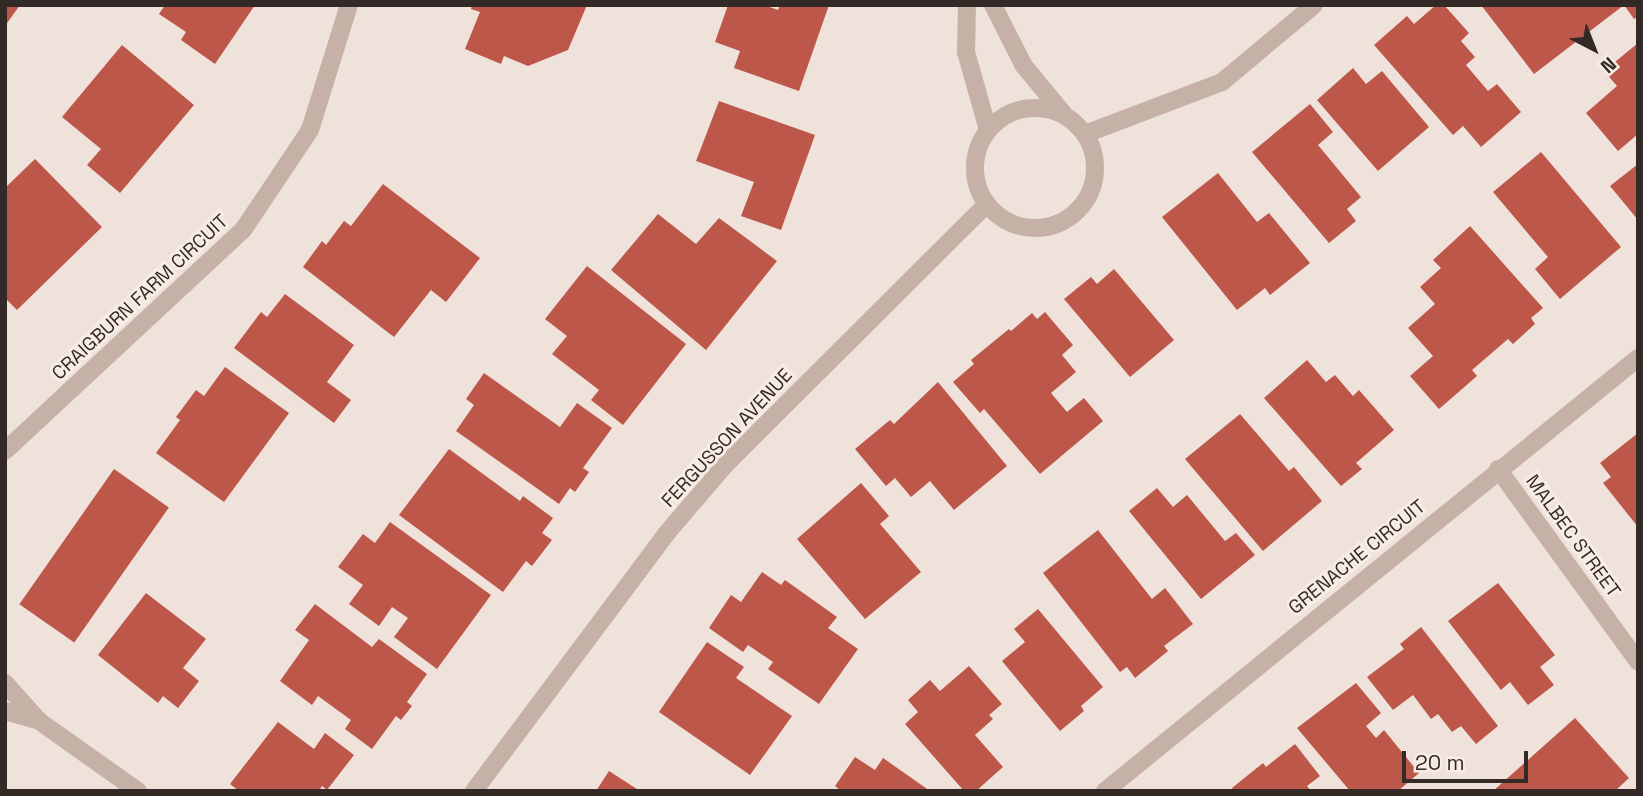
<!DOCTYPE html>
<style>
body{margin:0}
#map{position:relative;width:1643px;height:796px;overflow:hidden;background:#efe2da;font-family:"Space Grotesk",sans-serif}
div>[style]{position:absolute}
.building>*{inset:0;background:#bd574a;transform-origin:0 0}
.minor>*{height:18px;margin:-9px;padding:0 9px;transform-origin:9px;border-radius:9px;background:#c6b1a7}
.minor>.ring{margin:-9px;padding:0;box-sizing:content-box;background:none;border:18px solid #c6b1a7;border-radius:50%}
span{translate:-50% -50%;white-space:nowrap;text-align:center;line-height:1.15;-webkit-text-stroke:6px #f7ede5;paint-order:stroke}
.street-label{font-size:19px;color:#332927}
.frame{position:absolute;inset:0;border:7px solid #332927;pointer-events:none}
.north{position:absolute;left:1559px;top:14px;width:70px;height:70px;-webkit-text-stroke:5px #f7ede5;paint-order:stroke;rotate:138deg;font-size:19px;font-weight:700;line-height:28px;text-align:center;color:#332927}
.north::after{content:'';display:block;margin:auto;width:24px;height:32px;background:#332927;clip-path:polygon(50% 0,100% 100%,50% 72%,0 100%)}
.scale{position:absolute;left:1402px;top:751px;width:126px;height:32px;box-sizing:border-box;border:4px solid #332927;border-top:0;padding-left:9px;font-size:21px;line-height:24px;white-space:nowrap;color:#332927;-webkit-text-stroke:5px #f7ede5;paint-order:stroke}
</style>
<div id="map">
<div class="building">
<div style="clip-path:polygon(5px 5px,20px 5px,5px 26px)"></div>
<div style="clip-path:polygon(165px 5px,255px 5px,215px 64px,181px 40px,186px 32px,159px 14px)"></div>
<div style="clip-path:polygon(472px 5px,587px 5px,568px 50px,528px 66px,504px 56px,501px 64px,465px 49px,480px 12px,471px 9px)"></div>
<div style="clip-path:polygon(728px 5px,764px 5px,778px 10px,780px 5px,829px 5px,799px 91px,734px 68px,740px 51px,715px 42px)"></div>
<div style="clip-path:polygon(1436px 5px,1444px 5px,1469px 33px,1461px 41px,1475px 57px,1466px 65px,1488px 91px,1497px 84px,1521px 112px,1481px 147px,1463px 126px,1453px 135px,1374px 45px,1407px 16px,1414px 24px)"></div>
<div style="clip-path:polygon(1481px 5px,1638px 5px,1638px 17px,1634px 19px,1624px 5px,1534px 74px)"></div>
<div style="clip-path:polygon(1638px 43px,1638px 134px,1618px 151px,1586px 113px,1617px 86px,1604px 71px)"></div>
<div style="clip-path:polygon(122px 45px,194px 105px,120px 193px,87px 165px,101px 149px,62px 117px)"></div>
<div style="clip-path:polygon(1353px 68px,1366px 84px,1382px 71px,1429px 127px,1378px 171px,1317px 100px)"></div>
<div style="clip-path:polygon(719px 101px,815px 135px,781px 230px,741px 216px,754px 182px,696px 161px)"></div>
<div style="clip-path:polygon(1310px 104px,1333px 132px,1318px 145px,1361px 197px,1347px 209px,1356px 221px,1329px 243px,1252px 152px)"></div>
<div style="clip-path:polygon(1541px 152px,1621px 247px,1560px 299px,1535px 269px,1548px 257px,1493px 192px)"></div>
<div style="clip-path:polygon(35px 159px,102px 227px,17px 310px,5px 298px,5px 188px)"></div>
<div style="clip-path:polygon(1638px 164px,1638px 220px,1610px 186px)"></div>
<div style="clip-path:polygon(1218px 173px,1257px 222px,1269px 213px,1310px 263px,1270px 295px,1265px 288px,1237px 310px,1162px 217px)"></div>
<div style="clip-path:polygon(383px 184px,480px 258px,446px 302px,431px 290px,394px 337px,303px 267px,322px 241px,326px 245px,344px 221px,351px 226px)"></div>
<div style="clip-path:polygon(658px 214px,696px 244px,719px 218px,777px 261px,706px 350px,611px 270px)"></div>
<div style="clip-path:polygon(1470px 226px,1543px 308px,1531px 318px,1535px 324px,1513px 344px,1508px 339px,1472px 370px,1477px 376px,1439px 409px,1410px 376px,1433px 356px,1408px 328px,1435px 304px,1420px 287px,1441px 268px,1433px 260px)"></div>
<div style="clip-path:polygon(587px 266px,686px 344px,623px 425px,591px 400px,599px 390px,552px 354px,567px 336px,545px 319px)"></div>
<div style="clip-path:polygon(1114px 269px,1174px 340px,1130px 377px,1064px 299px,1091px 277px,1097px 284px)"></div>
<div style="clip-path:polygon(285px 294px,354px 345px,327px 382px,351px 400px,334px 423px,234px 348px,261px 312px,267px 317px)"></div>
<div style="clip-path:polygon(1045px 312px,1073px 345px,1062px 355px,1076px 372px,1051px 393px,1067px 412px,1084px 398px,1103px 421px,1040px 474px,984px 409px,980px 413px,953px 382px,974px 364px,971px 360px,1009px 329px,1011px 331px,1032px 313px,1037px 319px)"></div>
<div style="clip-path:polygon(1307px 360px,1326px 382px,1335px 375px,1353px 396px,1359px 390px,1394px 430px,1356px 463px,1362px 469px,1341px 486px,1264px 398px)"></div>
<div style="clip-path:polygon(225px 367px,289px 413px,224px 502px,156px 453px,180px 420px,176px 417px,196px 390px,204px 396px)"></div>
<div style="clip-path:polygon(484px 373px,560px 427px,577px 403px,612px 428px,583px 468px,589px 472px,575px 492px,570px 488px,559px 504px,456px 431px,474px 405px,466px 399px)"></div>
<div style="clip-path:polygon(938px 382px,1007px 466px,954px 510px,930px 481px,911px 497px,895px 478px,886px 486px,855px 449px,890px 420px,894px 424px)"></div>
<div style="clip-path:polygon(1240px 414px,1289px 471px,1294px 467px,1322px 501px,1263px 551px,1185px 459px)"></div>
<div style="clip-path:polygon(1638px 433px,1638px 527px,1603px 483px,1611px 477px,1600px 463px)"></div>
<div style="clip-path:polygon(449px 449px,520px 501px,523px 496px,553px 518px,542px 533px,552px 540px,532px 566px,526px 561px,503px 592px,399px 515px)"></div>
<div style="left:114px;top:469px;width:67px;height:165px;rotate:35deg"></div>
<div style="clip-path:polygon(861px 483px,889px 516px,880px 524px,921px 572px,865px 619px,797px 539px)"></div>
<div style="clip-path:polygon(1157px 488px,1173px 507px,1187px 495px,1225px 541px,1236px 533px,1255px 555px,1201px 599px,1129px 511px)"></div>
<div style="clip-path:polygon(390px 522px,491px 595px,437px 669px,394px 637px,408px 618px,392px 607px,379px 626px,349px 604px,363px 585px,338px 567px,363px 534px,375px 543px)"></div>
<div style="clip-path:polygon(1098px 530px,1152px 599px,1165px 588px,1193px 624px,1164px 646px,1168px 651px,1135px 678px,1127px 667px,1120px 672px,1043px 573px)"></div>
<div style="clip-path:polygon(762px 572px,781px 585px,785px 580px,837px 617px,828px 628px,858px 649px,819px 704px,768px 669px,773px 662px,748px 645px,743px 652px,709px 628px,731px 595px,741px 602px)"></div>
<div style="clip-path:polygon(1498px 583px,1555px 655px,1540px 667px,1554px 685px,1528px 705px,1510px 682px,1501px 690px,1448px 621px)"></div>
<div style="clip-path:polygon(146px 593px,206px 639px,183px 668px,199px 681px,178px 708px,163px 696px,158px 703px,98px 655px)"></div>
<div style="clip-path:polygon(315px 604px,372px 647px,379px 639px,427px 674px,407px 702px,412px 706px,401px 720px,396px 716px,372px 749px,345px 729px,351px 720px,318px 696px,312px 705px,280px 681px,309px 640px,295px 630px)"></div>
<div style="clip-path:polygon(1038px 609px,1103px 687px,1081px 706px,1084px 711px,1060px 731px,1002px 661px,1025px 642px,1014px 629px)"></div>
<div style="clip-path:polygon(1421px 627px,1498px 726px,1476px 744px,1461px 726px,1452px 732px,1438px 714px,1431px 719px,1413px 695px,1393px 710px,1367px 677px,1404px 649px,1400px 644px)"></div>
<div style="clip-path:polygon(707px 642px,744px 667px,736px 678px,792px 716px,750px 775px,659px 712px)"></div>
<div style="clip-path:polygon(969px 666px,1002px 704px,989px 715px,993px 719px,975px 735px,1003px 767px,976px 791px,964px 791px,905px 724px,918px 712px,908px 700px,930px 680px,940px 691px)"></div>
<div style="clip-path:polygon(1356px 683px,1381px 713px,1366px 726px,1376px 738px,1384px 730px,1419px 773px,1398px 791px,1350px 791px,1297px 728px)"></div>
<div style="clip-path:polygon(1575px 718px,1629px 778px,1615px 791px,1493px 791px)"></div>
<div style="clip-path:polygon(278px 722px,314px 749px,325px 733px,354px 755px,327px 790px,322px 786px,319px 791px,239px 791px,230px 784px)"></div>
<div style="clip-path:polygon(1295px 744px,1320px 776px,1307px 786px,1311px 791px,1234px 791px,1232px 788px,1263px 763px,1266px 767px)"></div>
<div style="clip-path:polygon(855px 757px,875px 770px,883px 758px,930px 791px,841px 791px,835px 786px)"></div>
<div style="clip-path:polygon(609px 771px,640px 791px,596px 791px)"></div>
</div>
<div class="minor">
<div style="left:967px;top:5px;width:47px;rotate:91.2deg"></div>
<div style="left:966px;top:52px;width:81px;rotate:74.2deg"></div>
<div style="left:993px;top:5px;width:68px;rotate:63.1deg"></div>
<div style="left:1024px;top:66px;width:61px;rotate:50.3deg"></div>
<div class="ring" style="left:975px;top:108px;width:102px;height:102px"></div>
<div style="left:1085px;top:134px;width:147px;rotate:-20.8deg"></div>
<div style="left:1222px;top:82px;width:120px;rotate:-39.9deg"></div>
<div style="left:5px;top:451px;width:325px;rotate:-42.9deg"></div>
<div style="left:243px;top:230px;width:120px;rotate:-56.2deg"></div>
<div style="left:310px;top:130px;width:131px;rotate:-72.7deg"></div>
<div style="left:1498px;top:469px;width:238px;rotate:54deg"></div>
<div style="left:5px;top:683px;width:51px;rotate:48.2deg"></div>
<div style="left:39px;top:721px;width:121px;rotate:35.3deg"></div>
<div style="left:5px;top:711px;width:35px;rotate:16deg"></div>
<div style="left:474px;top:791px;width:321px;rotate:-53.2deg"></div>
<div style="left:666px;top:534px;width:91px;rotate:-49.5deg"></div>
<div style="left:725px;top:465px;width:370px;rotate:-44.9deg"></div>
<div style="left:1105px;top:791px;width:687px;rotate:-39.09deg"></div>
</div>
<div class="street-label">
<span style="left:140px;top:297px;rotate:-43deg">CRAIGBURN FARM CIRCUIT</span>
<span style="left:727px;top:438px;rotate:-47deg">FERGUSSON AVENUE</span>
<span style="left:1573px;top:536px;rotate:54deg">MALBEC STREET</span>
<span style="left:1357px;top:557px;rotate:-39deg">GRENACHE CIRCUIT</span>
</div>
<div class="frame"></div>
<div class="north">N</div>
<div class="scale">20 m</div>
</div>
